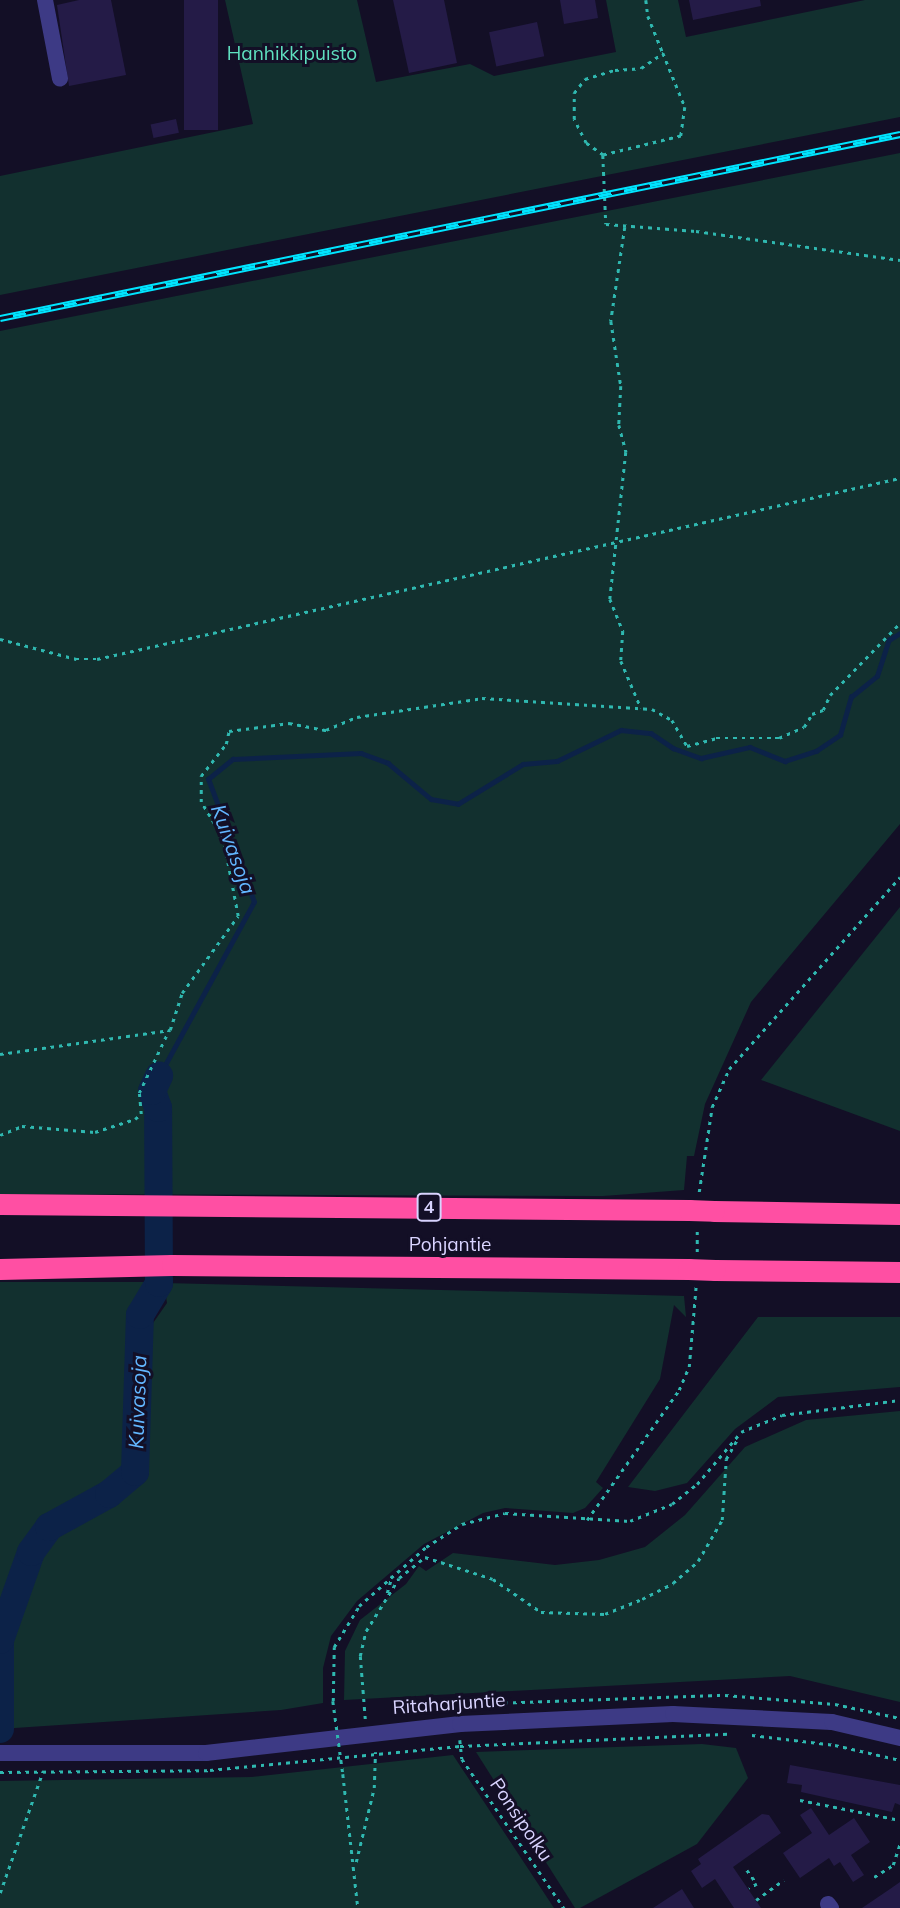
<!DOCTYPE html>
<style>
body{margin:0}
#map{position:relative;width:900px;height:1908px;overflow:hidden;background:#130f26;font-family:Mulish,sans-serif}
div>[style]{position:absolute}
.green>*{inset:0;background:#12302f}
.stream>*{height:4.5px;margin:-2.25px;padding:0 2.25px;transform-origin:2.25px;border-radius:2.25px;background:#0c2248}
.river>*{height:28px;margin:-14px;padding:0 14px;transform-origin:14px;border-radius:14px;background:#0c2248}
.building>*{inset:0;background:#241b47;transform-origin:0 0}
.path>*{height:2.5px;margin-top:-1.25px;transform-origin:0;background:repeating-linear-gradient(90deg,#2fb8b0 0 3.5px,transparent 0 8.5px)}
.minor>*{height:16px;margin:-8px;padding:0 8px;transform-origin:8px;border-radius:8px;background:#3d3a85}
.highway>*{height:21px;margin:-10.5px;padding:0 10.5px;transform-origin:10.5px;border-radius:10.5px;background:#ff4fa3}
.rail>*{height:7px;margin-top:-3.5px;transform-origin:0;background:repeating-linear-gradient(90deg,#130f26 0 13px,#00e5ff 0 26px);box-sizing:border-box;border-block:2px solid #00e5ff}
.path-bridge>*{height:2.5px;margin-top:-1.25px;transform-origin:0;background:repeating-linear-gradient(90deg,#2fb8b0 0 3.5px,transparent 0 8.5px)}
.highway-bridge>*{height:21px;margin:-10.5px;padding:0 10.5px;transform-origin:10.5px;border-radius:10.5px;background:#ff4fa3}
span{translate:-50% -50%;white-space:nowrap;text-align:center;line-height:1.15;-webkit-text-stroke:6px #130f26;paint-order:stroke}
.shield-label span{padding:2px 5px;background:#130f26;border:2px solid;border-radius:5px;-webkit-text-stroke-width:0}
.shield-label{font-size:18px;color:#d9d4ff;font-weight:700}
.park-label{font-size:19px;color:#5fe0c0}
.street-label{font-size:19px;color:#d9d4ff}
.water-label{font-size:21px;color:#62b6ff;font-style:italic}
</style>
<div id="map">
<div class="green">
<div style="clip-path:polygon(225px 0,357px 0,376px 82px,470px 64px,494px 76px,616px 52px,606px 0,678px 0,686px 37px,865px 0,900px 0,900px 117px,0 295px,0 176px,253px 124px)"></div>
<div style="clip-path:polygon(900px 153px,900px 824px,751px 1002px,705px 1104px,694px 1156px,687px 1156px,684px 1190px,603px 1196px,0 1194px,0 331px)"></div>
<div style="clip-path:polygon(900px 907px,900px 1131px,761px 1080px)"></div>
<div style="clip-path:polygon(0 1282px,148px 1282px,148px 1294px,135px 1313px,130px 1376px,143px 1376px,151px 1326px,167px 1303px,164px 1283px,684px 1296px,686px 1317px,674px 1305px,660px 1379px,596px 1482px,603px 1488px,585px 1508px,573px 1513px,505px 1508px,483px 1513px,424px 1544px,357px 1601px,331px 1636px,323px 1668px,323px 1703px,281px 1710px,0 1729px)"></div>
<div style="clip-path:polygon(758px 1317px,900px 1317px,900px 1387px,778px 1397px,735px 1429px,687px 1483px,655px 1491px,628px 1487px)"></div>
<div style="clip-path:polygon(900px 1411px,900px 1702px,790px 1676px,344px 1700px,345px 1651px,360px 1620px,406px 1584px,419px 1566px,426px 1571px,453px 1553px,555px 1565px,599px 1560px,645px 1547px,685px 1515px,745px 1447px,806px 1420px)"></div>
<div style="clip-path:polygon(702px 1744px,736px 1748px,748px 1778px,697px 1844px,580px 1908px,575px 1908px,476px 1752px)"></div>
<div style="clip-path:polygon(453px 1755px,554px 1908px,0 1908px,0 1781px,252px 1777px)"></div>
</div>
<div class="stream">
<div style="left:159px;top:1076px;width:198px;rotate:-61.4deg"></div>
<div style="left:254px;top:902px;width:131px;rotate:-110.5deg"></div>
<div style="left:208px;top:779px;width:32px;rotate:-39deg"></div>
<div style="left:233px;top:759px;width:128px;rotate:-2.7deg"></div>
<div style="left:361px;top:753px;width:29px;rotate:20deg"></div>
<div style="left:388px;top:763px;width:56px;rotate:39.9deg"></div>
<div style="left:431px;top:799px;width:27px;rotate:10deg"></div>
<div style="left:458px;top:804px;width:76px;rotate:-31.6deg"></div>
<div style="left:523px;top:764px;width:34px;rotate:-5deg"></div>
<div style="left:557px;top:761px;width:71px;rotate:-25.8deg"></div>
<div style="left:621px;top:730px;width:30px;rotate:6deg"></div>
<div style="left:651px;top:733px;width:27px;rotate:34deg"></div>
<div style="left:673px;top:748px;width:30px;rotate:20deg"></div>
<div style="left:701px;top:758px;width:50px;rotate:-12.7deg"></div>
<div style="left:750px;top:747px;width:38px;rotate:22deg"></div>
<div style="left:785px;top:761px;width:33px;rotate:-18deg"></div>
<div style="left:816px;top:751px;width:29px;rotate:-34deg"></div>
<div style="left:840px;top:735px;width:40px;rotate:-74deg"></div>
<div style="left:851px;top:697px;width:33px;rotate:-39deg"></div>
<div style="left:877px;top:676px;width:38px;rotate:-72deg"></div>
<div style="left:889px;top:640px;width:13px;rotate:-32deg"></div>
</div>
<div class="river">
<div style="left:0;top:1729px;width:89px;rotate:-90deg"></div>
<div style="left:0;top:1640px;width:93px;rotate:-70.6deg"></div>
<div style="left:31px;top:1552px;width:31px;rotate:-54deg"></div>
<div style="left:49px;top:1527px;width:68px;rotate:-28.8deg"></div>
<div style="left:109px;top:1494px;width:34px;rotate:-40deg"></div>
<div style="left:135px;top:1472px;width:157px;rotate:-88.2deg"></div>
<div style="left:140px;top:1315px;width:37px;rotate:-59deg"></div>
<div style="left:159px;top:1283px;width:175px;rotate:-90.3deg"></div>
<div style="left:158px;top:1108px;width:18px;rotate:-109deg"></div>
<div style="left:152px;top:1091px;width:17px;rotate:-65deg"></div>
</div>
<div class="building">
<div style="clip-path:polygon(79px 0,111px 0,126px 75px,69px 86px,57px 5px)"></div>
<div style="left:184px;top:0;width:34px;height:130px"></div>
<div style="clip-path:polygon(393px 0,444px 0,457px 63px,409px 73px)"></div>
<div style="clip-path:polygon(560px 0,595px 0,598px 18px,564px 24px)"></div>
<div style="clip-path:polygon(689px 0,760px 0,761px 6px,693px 20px)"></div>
<div style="left:537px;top:22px;width:35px;height:49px;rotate:78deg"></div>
<div style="left:176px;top:119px;width:14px;height:26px;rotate:78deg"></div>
<div style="clip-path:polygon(790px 1765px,900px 1785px,900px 1805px,895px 1803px,892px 1812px,801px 1792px,802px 1785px,787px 1783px)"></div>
<div style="clip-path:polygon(811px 1808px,829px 1835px,854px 1818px,870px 1842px,851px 1855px,864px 1875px,853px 1882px,840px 1862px,834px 1866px,829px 1858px,800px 1878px,783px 1853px,812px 1833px,800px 1815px)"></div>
<div style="clip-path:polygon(762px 1814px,769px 1815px,781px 1833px,733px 1867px,761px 1908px,734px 1908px,715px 1879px,702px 1888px,691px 1871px,701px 1864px,698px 1859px)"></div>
<div style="clip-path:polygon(900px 1882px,900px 1908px,862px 1908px,890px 1889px)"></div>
<div style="clip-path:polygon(682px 1889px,694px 1908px,653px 1908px)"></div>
</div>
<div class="path">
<div style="left:646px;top:0;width:16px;rotate:83deg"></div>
<div style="left:648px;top:16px;width:40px;rotate:68deg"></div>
<div style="left:663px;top:53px;width:58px;rotate:67.8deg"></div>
<div style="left:685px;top:107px;width:29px;rotate:98deg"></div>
<div style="left:681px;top:136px;width:80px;rotate:166.3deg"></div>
<div style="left:603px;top:155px;width:21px;rotate:-145deg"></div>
<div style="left:586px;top:143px;width:27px;rotate:-117deg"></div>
<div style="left:574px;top:119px;width:26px;rotate:-90deg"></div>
<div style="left:574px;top:93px;width:18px;rotate:-52deg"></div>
<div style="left:585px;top:79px;width:31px;rotate:-17deg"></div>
<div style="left:615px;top:70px;width:26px;rotate:-4deg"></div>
<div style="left:641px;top:68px;width:27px;rotate:-34deg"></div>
<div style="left:603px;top:155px;width:69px;rotate:87.5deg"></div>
<div style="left:606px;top:224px;width:90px;rotate:4.4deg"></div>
<div style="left:696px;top:231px;width:206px;rotate:8.1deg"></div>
<div style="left:625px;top:227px;width:95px;rotate:98.5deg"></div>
<div style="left:611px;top:321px;width:66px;rotate:81.3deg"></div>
<div style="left:621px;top:386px;width:39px;rotate:93deg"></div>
<div style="left:619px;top:425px;width:28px;rotate:75deg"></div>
<div style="left:626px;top:452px;width:148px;rotate:96.2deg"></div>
<div style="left:610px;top:599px;width:35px;rotate:68deg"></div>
<div style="left:623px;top:631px;width:30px;rotate:94deg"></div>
<div style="left:621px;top:661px;width:51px;rotate:66.9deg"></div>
<div style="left:0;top:639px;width:79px;rotate:14.7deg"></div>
<div style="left:76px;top:659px;width:21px"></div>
<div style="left:97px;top:659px;width:823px;rotate:-12.7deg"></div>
<div style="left:0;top:1054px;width:172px;rotate:-8deg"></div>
<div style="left:170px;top:1030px;width:39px;rotate:-72deg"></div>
<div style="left:182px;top:993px;width:95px;rotate:-54deg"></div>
<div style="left:238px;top:916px;width:79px;rotate:-100.9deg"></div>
<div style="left:223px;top:838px;width:42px;rotate:-121.4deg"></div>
<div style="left:201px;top:802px;width:26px;rotate:-90deg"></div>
<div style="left:201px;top:776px;width:41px;rotate:-52deg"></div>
<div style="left:226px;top:744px;width:13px;rotate:-77deg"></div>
<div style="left:229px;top:731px;width:61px;rotate:-7.6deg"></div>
<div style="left:289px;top:723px;width:38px;rotate:11deg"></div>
<div style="left:326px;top:730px;width:34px;rotate:-23deg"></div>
<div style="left:357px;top:717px;width:126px;rotate:-8.6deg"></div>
<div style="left:482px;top:698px;width:170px;rotate:3.7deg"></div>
<div style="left:652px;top:709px;width:23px;rotate:29deg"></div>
<div style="left:672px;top:720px;width:30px;rotate:60deg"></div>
<div style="left:687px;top:746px;width:30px;rotate:-15deg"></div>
<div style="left:716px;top:738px;width:63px"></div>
<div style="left:779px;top:738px;width:27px;rotate:-24deg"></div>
<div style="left:804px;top:727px;width:15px;rotate:-58deg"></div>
<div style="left:812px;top:714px;width:12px;rotate:-20deg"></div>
<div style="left:823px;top:710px;width:17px;rotate:-65deg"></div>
<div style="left:830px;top:695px;width:100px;rotate:-45.8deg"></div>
<div style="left:0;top:1135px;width:24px;rotate:-22deg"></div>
<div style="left:22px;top:1126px;width:73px;rotate:4.7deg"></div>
<div style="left:95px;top:1132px;width:42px;rotate:-18deg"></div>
<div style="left:135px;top:1119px;width:8px;rotate:-40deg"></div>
<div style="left:141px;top:1114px;width:21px;rotate:-95deg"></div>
<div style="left:139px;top:1093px;width:70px;rotate:-64.5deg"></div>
<div style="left:699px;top:1192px;width:86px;rotate:-81.3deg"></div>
<div style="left:712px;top:1107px;width:42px;rotate:-65.9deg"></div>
<div style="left:729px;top:1069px;width:257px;rotate:-48.3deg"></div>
<div style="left:697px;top:1252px;width:25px;rotate:-90deg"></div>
<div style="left:587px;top:1520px;width:159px;rotate:-54.7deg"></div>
<div style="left:679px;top:1390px;width:25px;rotate:-67deg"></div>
<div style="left:689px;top:1367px;width:81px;rotate:-85.1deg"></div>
<div style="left:387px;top:1593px;width:18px;rotate:-74deg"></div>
<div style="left:333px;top:1701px;width:54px;rotate:-88.9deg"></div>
<div style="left:334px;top:1647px;width:48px;rotate:-58.6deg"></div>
<div style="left:359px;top:1606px;width:89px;rotate:-41.4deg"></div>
<div style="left:426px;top:1547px;width:43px;rotate:-32.6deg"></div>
<div style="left:462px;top:1524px;width:44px;rotate:-14.3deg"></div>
<div style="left:505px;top:1513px;width:125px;rotate:3.7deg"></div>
<div style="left:630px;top:1521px;width:45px;rotate:-22deg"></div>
<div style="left:672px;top:1504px;width:32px;rotate:-39deg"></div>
<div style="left:697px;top:1484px;width:68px;rotate:-49.8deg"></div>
<div style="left:741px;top:1432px;width:44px;rotate:-22.5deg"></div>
<div style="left:782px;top:1415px;width:119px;rotate:-7.2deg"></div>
<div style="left:459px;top:1709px;width:6px;rotate:-59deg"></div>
<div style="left:462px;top:1704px;width:263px;rotate:-2deg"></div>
<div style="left:725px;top:1695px;width:110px;rotate:4.7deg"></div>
<div style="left:835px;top:1704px;width:66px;rotate:12.2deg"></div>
<div style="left:365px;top:1719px;width:63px;rotate:-94.5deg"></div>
<div style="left:360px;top:1656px;width:26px;rotate:-77deg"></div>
<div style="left:366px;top:1631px;width:62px;rotate:-58.1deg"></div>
<div style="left:399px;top:1578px;width:33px;rotate:-39deg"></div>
<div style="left:425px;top:1557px;width:71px;rotate:17.9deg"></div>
<div style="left:493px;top:1579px;width:58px;rotate:34.5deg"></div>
<div style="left:541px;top:1612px;width:64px;rotate:1.8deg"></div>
<div style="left:605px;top:1614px;width:40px;rotate:-22deg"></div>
<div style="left:642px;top:1599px;width:35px;rotate:-27deg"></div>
<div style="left:673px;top:1583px;width:33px;rotate:-41deg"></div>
<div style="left:698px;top:1561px;width:48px;rotate:-59.7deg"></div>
<div style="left:722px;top:1520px;width:61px;rotate:-86.2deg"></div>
<div style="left:726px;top:1459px;width:24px;rotate:-60deg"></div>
<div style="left:752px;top:1735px;width:84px;rotate:6.9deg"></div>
<div style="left:835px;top:1745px;width:67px;rotate:13deg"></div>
<div style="left:460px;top:1740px;width:19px;rotate:84deg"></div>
<div style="left:462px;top:1759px;width:181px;rotate:55.6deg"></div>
<div style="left:0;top:1772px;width:210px;rotate:-0.5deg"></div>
<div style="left:210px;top:1770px;width:251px;rotate:-5.5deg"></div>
<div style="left:460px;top:1746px;width:268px;rotate:-2.6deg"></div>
<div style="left:343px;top:1774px;width:135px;rotate:83.6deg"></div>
<div style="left:800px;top:1800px;width:102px;rotate:11.3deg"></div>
<div style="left:356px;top:1862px;width:76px;rotate:-76.3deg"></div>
<div style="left:374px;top:1788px;width:36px;rotate:-88deg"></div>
<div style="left:747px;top:1870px;width:17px;rotate:54deg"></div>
<div style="left:757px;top:1884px;width:9px;rotate:148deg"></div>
<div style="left:874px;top:1877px;width:22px;rotate:-32deg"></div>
<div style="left:893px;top:1865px;width:23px;rotate:-72deg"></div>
<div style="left:0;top:1893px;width:129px;rotate:-70.6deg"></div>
<div style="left:756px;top:1900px;width:34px;rotate:-36deg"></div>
</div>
<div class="minor">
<div style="left:45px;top:0;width:80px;rotate:79.2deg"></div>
<div style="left:0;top:1753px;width:206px"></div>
<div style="left:206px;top:1753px;width:256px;rotate:-6.5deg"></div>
<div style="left:460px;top:1724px;width:213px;rotate:-2.7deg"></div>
<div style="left:673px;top:1714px;width:159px;rotate:2.9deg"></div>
<div style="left:832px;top:1722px;width:70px;rotate:13.2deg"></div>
<div style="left:828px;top:1904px;width:5px;rotate:53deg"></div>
</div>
<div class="highway">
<div style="left:0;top:1204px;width:689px;rotate:0.5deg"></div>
<div style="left:714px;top:1211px;width:186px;rotate:0.9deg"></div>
<div style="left:0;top:1269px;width:172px;rotate:-1.3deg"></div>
<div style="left:172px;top:1265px;width:516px;rotate:0.44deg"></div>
<div style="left:715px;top:1270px;width:185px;rotate:0.6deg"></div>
</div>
<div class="rail">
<div style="left:0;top:318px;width:919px;rotate:-11.55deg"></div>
</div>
<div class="path-bridge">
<div style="left:333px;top:1701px;width:74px;rotate:82.2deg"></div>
</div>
<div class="highway-bridge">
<div style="left:689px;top:1210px;width:25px;rotate:2deg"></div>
<div style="left:688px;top:1269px;width:27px;rotate:2deg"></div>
</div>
<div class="shield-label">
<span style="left:429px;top:1207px">4</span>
</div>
<div class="park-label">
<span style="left:292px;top:54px">Hanhikkipuisto</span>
</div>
<div class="street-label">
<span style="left:450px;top:1245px">Pohjantie</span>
<span style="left:449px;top:1704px;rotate:-4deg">Ritaharjuntie</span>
<span style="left:521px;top:1820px;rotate:56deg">Ponsipolku</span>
</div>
<div class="water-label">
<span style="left:234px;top:849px;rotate:70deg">Kuivasoja</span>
<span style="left:137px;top:1402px;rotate:-88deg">Kuivasoja</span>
</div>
</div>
